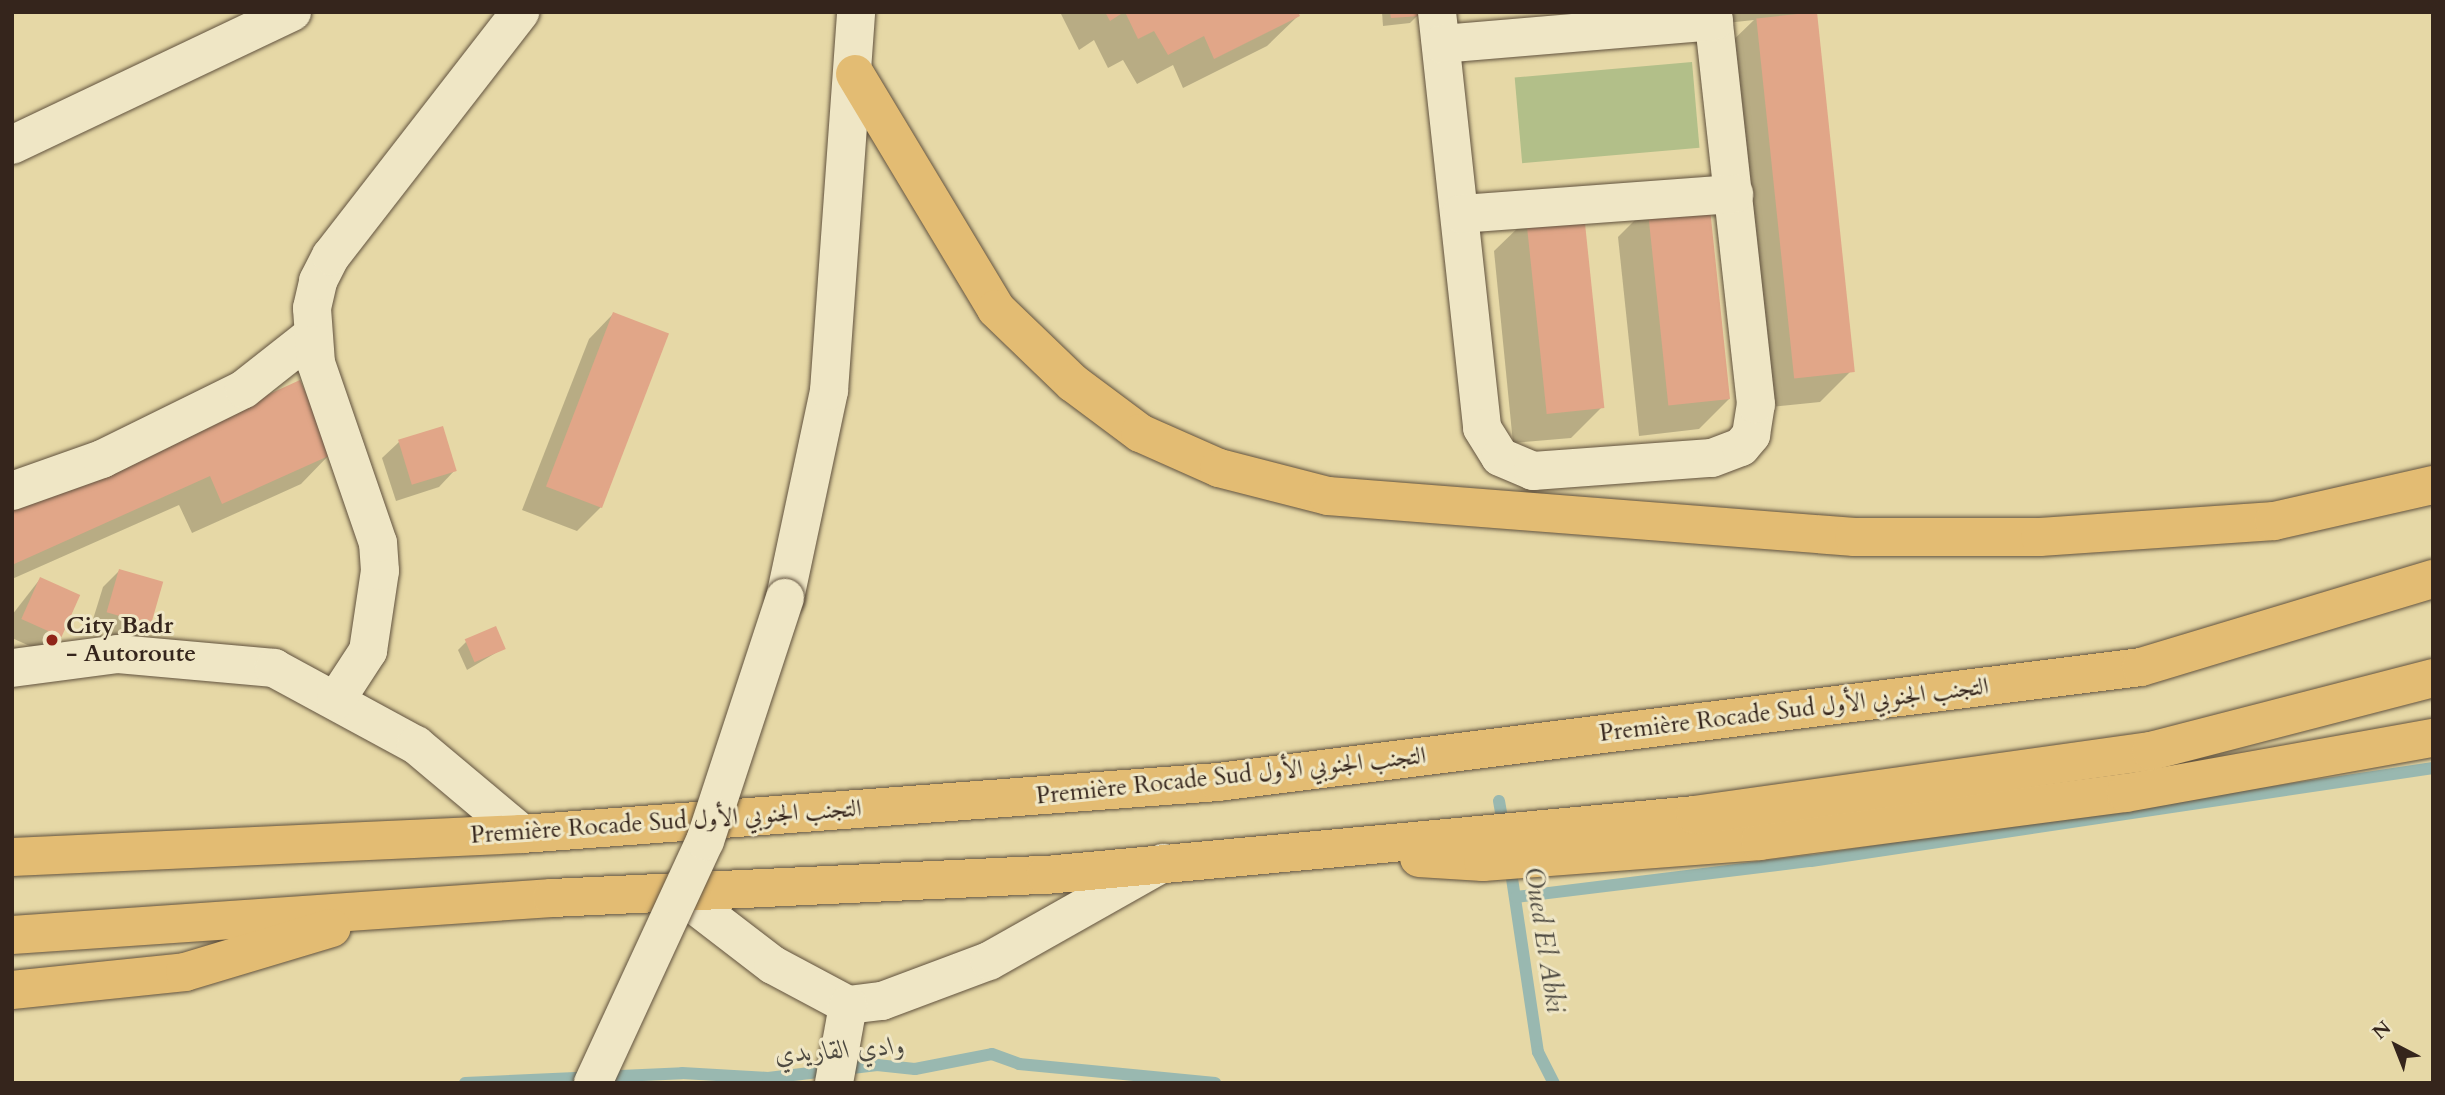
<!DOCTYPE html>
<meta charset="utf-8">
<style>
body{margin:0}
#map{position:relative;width:2445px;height:1095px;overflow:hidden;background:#e6d8a6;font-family:Cardo,Amiri,serif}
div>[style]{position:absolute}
.green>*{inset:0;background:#b2bf89;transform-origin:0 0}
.shadow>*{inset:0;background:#0003}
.stream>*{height:12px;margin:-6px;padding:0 6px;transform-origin:6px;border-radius:6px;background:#99b8b0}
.building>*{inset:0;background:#e1a688;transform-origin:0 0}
.roads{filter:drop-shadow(0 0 2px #61523e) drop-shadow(0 0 2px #61523e)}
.minor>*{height:38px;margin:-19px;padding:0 19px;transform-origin:19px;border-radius:19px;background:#efe6c5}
.highway>*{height:38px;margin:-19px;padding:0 19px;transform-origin:19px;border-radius:19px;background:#e3bc73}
.bridges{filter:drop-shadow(0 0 2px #61523e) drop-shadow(0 0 2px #61523e)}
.minor-bridge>*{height:38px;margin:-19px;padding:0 19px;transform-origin:19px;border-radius:19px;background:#efe6c5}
.dots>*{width:19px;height:19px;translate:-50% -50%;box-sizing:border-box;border:4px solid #efe6c5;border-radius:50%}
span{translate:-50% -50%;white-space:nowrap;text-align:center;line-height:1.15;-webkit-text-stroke:6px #efe6c5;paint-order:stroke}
.poi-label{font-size:24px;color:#35251c;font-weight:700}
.left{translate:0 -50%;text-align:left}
.street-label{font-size:24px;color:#35251c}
.water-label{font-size:26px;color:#4e4a41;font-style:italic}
.frame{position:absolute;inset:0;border:14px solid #35251c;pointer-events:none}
.north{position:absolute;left:2361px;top:1011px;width:70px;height:70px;-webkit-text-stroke:5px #efe6c5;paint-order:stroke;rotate:318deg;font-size:19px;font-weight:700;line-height:28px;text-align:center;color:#35251c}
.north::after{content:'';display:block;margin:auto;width:24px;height:32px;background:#35251c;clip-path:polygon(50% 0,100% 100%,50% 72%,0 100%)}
</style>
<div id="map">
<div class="green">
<div style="left:1692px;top:62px;width:86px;height:178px;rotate:85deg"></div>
</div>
<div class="shadow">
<div style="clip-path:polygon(1060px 12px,1296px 12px,1298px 16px,1267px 46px,1183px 88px,1173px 65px,1137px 84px,1123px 60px,1108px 68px,1094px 40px,1079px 50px)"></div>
<div style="clip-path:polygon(1382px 12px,1418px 12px,1418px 15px,1410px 23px,1383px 26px)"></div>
<div style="clip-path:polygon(1716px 12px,1816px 12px,1850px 372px,1820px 402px,1761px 408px,1726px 47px,1754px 20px,1717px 24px)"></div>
<div style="clip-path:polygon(1648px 207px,1729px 399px,1699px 429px,1639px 436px,1618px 237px)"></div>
<div style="clip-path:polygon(1525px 221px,1601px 408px,1571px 438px,1513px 443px,1494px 251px)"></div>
<div style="clip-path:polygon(613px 314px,601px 507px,577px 531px,522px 510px,589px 339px)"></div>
<div style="clip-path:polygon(299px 382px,331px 453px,301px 484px,192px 533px,179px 505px,12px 579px,12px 515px)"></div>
<div style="clip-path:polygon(399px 442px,455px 470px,439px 487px,396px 501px,382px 458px)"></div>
<div style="clip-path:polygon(119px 571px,149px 624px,132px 641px,90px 629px,103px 587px)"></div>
<div style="clip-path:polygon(40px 579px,77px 595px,60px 635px,43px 652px,12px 638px,12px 615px)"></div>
<div style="clip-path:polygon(466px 642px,504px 648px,467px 670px,458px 650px)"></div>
</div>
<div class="stream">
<div style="left:1499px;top:801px;width:29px;rotate:80deg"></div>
<div style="left:1510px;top:865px;width:189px;rotate:81.5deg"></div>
<div style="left:1538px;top:1052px;width:35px;rotate:63deg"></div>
<div style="left:1516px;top:897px;width:297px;rotate:-7deg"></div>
<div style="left:1811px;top:861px;width:629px;rotate:-8.5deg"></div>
<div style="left:465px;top:1083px;width:217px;rotate:-2.6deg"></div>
<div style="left:682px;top:1073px;width:86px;rotate:3.3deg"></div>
<div style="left:768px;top:1078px;width:110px;rotate:-6.8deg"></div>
<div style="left:877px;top:1065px;width:38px;rotate:6deg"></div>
<div style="left:915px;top:1069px;width:78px;rotate:-11deg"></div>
<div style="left:992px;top:1054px;width:29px;rotate:20deg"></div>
<div style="left:1019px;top:1064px;width:197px;rotate:5.5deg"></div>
</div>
<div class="building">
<div style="clip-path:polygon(1105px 12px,1124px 12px,1110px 21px)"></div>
<div style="clip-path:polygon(1125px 12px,1298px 12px,1300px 16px,1214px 59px,1204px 36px,1168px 55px,1154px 31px,1138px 39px)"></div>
<div style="clip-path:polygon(1390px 12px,1419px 12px,1420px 16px,1391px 18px)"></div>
<div style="left:1817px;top:12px;width:362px;height:61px;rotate:84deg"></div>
<div style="left:1709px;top:199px;width:201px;height:62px;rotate:84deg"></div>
<div style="left:1584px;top:214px;width:195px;height:58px;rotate:84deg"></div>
<div style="left:613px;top:312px;width:60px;height:187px;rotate:21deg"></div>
<div style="clip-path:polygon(300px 380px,333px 454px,222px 504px,210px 476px,12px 565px,12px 511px)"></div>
<div style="left:443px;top:426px;width:47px;height:47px;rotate:73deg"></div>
<div style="left:119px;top:569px;width:46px;height:45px;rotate:16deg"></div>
<div style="left:40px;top:577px;width:44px;height:46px;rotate:24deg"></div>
<div style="left:496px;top:626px;width:25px;height:34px;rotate:67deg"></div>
</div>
<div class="roads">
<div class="minor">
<div style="left:1437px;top:12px;width:418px;rotate:83.8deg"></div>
<div style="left:1482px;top:428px;width:34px;rotate:58deg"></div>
<div style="left:1500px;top:457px;width:36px;rotate:23deg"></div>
<div style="left:1533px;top:471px;width:179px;rotate:-4.2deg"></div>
<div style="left:1712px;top:458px;width:31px;rotate:-21deg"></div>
<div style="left:1741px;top:447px;width:16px;rotate:-50deg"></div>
<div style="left:1751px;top:435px;width:31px;rotate:-81deg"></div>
<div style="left:1756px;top:404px;width:394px;rotate:-96.3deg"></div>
<div style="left:1441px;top:44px;width:274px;rotate:-4.8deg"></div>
<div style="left:12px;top:145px;width:310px;rotate:-25.4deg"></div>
<div style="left:1461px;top:214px;width:274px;rotate:-4.2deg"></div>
<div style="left:12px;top:491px;width:96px;rotate:-19.6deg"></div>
<div style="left:102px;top:459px;width:158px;rotate:-26.2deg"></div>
<div style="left:244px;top:389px;width:85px;rotate:-38.3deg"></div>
<div style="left:785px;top:598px;width:212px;rotate:-78deg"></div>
<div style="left:829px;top:391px;width:380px;rotate:-85.9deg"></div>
<div style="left:12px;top:668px;width:107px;rotate:-7.5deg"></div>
<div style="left:118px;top:654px;width:157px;rotate:5.1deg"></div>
<div style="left:274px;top:668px;width:162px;rotate:28.5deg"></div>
<div style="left:416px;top:745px;width:138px;rotate:40deg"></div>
<div style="left:336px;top:700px;width:59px;rotate:-56.9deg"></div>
<div style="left:368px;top:651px;width:81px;rotate:-81.5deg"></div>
<div style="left:380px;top:571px;width:28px;rotate:-94deg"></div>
<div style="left:378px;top:543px;width:190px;rotate:-109deg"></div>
<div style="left:316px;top:363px;width:55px;rotate:-94.2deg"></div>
<div style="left:312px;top:308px;width:28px;rotate:-77deg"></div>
<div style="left:318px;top:281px;width:28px;rotate:-63deg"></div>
<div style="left:331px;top:256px;width:309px;rotate:-52.2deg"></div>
<div style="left:679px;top:893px;width:118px;rotate:37.5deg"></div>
<div style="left:773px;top:965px;width:85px;rotate:28.1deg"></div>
<div style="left:848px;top:1005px;width:34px;rotate:-7deg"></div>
<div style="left:882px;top:1001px;width:114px;rotate:-20.5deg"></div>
<div style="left:989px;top:961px;width:200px;rotate:-29.4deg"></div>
<div style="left:834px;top:1083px;width:79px;rotate:-79.8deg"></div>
</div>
<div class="highway">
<div style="left:855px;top:74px;width:274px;rotate:59deg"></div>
<div style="left:996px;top:309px;width:107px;rotate:43.9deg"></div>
<div style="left:1073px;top:383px;width:84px;rotate:36.7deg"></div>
<div style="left:1140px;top:433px;width:86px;rotate:23.9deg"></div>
<div style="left:1219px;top:468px;width:113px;rotate:14.4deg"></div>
<div style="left:1328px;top:496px;width:528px;rotate:4.46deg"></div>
<div style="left:1854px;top:537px;width:186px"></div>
<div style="left:2040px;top:537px;width:235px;rotate:-3.9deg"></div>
<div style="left:2274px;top:521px;width:163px;rotate:-12.8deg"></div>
<div style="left:12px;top:857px;width:511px;rotate:-2.58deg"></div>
<div style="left:522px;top:834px;width:698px;rotate:-4.27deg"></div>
<div style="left:1218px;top:782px;width:930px;rotate:-7.1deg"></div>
<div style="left:2141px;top:667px;width:305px;rotate:-16.8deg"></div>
<div style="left:1419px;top:858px;width:64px;rotate:3.6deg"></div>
<div style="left:1483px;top:862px;width:278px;rotate:-4.3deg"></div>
<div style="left:1760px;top:841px;width:369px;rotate:-7.5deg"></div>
<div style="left:2126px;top:793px;width:312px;rotate:-10.2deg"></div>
<div style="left:12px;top:935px;width:541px;rotate:-3.92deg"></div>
<div style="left:552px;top:898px;width:495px;rotate:-2.7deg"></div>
<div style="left:1046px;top:875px;width:652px;rotate:-5.28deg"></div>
<div style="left:1695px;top:815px;width:460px;rotate:-8deg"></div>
<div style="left:2151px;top:751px;width:291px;rotate:-14.5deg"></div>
<div style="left:12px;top:990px;width:174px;rotate:-5.9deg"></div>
<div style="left:185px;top:972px;width:153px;rotate:-16.7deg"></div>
</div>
</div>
<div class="bridges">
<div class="minor-bridge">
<div style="left:593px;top:1083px;width:267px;rotate:-65.2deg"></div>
<div style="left:705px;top:841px;width:256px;rotate:-71.8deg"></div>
</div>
</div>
<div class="dots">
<div style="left:52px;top:640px;background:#8f2418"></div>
</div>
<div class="poi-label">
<span class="left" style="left:66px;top:640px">City Badr<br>- Autoroute</span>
</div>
<div class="street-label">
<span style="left:1794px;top:710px;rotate:-7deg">Première Rocade Sud التجنب الجنوبي الأول</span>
<span style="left:1231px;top:776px;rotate:-6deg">Première Rocade Sud التجنب الجنوبي الأول</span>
<span style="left:666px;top:822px;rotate:-4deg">Première Rocade Sud التجنب الجنوبي الأول</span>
</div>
<div class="water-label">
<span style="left:1544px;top:940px;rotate:81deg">Oued El Abki</span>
<span style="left:840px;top:1050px;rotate:-4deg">وادي القاريدي</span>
</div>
<div class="frame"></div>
<div class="north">N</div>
</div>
